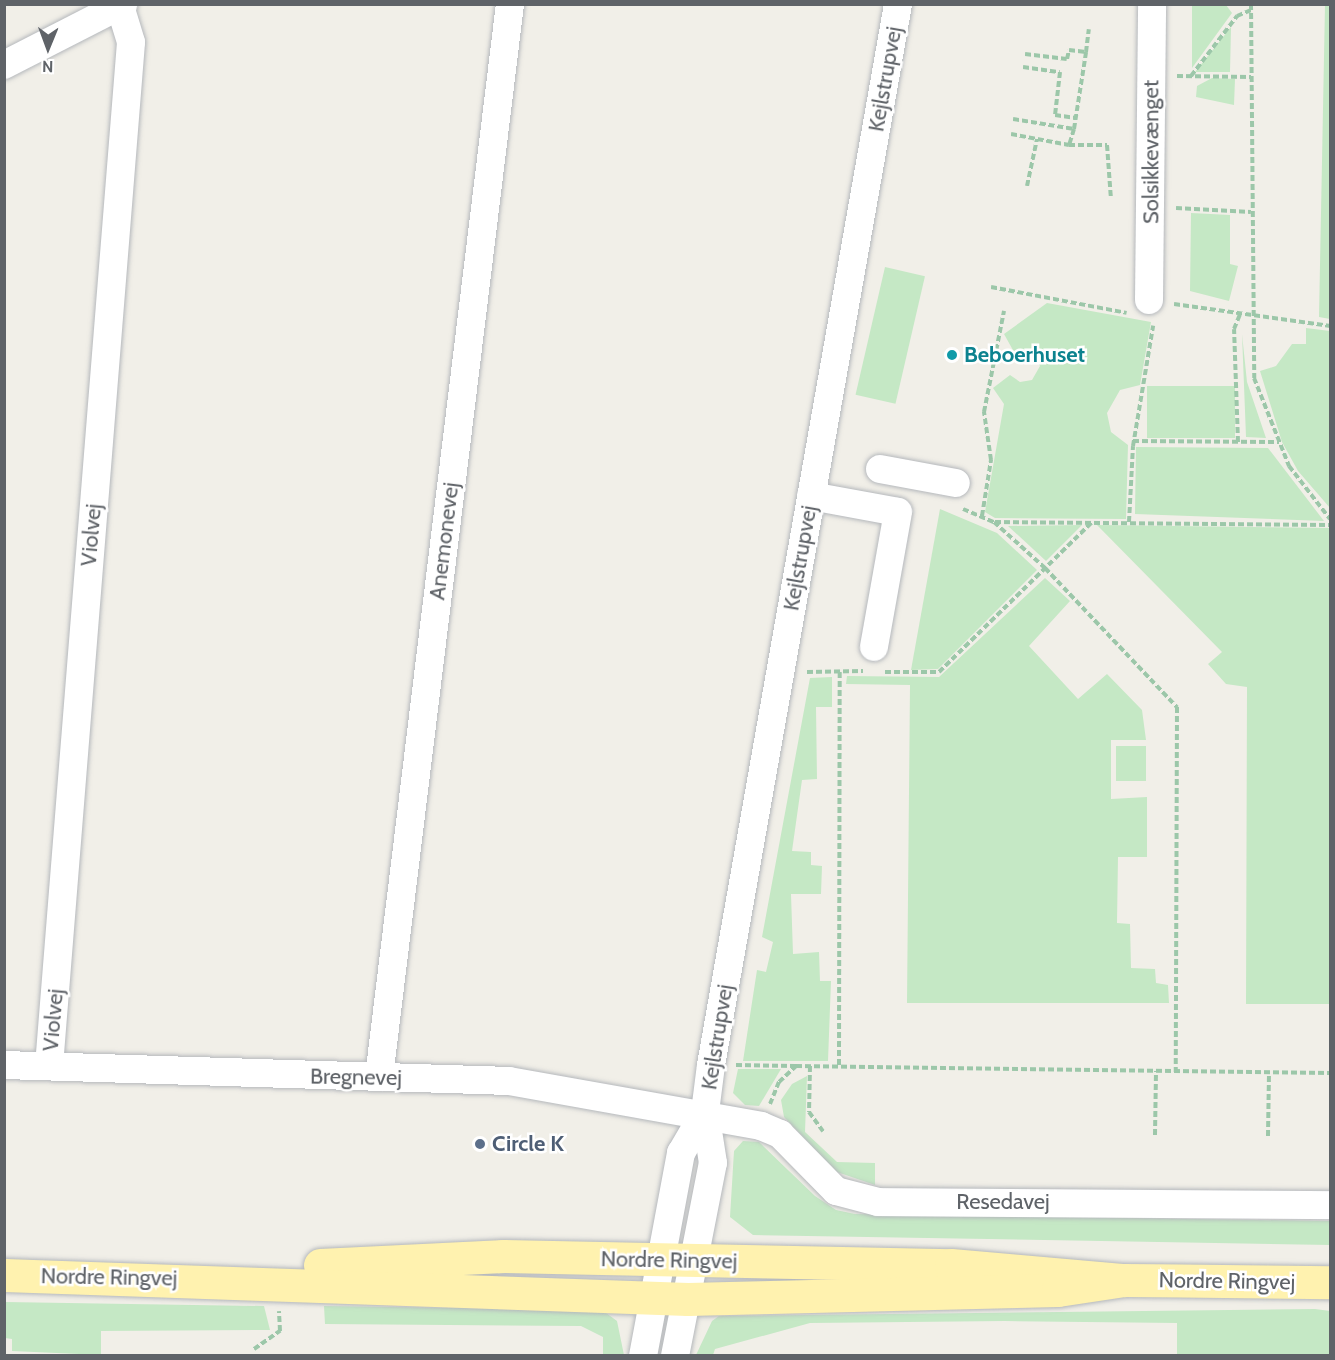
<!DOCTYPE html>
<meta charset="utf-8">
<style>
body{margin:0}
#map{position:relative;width:1335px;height:1360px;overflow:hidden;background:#f1efe8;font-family:Cabin,sans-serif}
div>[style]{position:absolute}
.green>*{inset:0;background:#c5e8c5;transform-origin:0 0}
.path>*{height:4px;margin-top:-2px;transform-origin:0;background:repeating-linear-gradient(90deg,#9cc7a9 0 6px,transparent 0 9px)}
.roads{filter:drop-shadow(0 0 2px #b5b8bc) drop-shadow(0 0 2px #b5b8bc)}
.minor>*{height:28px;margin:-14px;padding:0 14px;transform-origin:14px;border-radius:14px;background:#fff}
.major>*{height:33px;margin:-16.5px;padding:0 16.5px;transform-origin:16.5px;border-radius:16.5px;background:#fff2af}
.dots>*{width:16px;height:16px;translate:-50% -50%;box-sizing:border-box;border:3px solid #fff;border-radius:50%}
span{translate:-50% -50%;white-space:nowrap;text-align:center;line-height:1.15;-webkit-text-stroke:5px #fff;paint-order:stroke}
.street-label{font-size:22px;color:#5f6368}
.culture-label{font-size:22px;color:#0d838f;font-weight:700}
.left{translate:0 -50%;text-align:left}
.service-label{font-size:22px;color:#4e5e75;font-weight:700}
.frame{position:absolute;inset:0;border:6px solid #5f6368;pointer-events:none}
.north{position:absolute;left:18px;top:18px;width:60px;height:60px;-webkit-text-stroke:4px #fff;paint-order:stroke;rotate:181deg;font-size:16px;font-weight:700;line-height:24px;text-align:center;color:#5f6368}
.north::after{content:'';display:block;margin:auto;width:21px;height:27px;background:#5f6368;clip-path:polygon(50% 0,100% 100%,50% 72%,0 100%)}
</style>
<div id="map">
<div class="green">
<div style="clip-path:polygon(1330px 4px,1330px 319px,1319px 317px,1325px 5px)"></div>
<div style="clip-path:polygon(1192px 5px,1226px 5px,1232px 13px,1192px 68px)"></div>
<div style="clip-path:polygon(1231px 27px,1230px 72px,1195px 72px)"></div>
<div style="clip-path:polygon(1212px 78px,1235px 79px,1234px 105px,1196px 97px,1197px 86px)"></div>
<div style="clip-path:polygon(1191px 213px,1230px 215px,1230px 264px,1238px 266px,1229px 301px,1190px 291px)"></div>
<div style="left:885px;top:267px;width:41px;height:131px;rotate:13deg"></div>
<div style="clip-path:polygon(1047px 303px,1151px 322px,1140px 385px,1120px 390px,1107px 413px,1111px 432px,1128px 445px,1126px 519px,995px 518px,985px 512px,1004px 404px,993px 388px,1010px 375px,1020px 382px,1032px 380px,1040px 366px,1032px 351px,1014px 352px,1004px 334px)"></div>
<div style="clip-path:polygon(1306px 328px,1330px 331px,1330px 508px,1298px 471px,1282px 442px,1260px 371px,1276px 366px,1292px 344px,1306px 344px)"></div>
<div style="clip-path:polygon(1242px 334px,1247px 382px,1266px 438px,1246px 437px)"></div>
<div style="left:1147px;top:386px;width:88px;height:52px"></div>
<div style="clip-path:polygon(1136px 447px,1268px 448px,1324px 521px,1135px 514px)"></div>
<div style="clip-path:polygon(940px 509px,997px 533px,1037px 570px,938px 669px,911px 670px)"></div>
<div style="clip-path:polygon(1082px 525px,1046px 561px,1008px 526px)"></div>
<div style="clip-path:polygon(1097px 525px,1330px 528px,1330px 1004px,1246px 1004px,1247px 687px,1226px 684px,1208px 664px,1222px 652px)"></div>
<div style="clip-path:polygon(1045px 578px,1070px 601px,1029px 646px,1078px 699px,1107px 674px,1142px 710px,1146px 740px,1111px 740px,1111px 799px,1147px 797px,1147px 857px,1118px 857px,1117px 923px,1130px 924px,1131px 968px,1155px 969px,1156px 983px,1168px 985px,1169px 1003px,907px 1003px,910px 685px,846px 684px,847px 676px,939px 677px)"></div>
<div style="clip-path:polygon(832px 677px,832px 707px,816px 707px,817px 779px,802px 780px,792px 851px,811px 852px,811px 865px,822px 866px,821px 894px,791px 894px,793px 954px,819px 952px,820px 981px,831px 981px,828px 1061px,743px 1061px,757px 970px,766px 972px,773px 942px,762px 937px,810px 678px)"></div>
<div style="left:1116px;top:746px;width:30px;height:35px"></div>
<div style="clip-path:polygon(738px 1069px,781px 1069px,759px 1106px,745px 1105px,733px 1093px)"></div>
<div style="clip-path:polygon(807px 1076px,805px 1132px,837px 1162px,875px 1163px,875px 1185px,837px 1172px,784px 1117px,781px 1100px,792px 1084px)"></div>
<div style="clip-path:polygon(743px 1141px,759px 1142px,815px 1196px,836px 1210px,855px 1214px,1330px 1221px,1330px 1245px,753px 1235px,730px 1217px,734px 1151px)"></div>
<div style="clip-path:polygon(5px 1302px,264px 1306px,270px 1330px,101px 1331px,101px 1355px,12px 1351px,12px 1339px,5px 1338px)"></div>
<div style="clip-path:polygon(324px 1306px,602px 1310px,617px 1321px,624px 1355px,603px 1355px,603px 1337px,581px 1326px,325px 1324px)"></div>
<div style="clip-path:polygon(1315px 1309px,1330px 1311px,1330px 1355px,1177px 1355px,1177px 1323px,1005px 1321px,810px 1323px,715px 1349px,713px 1355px,696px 1355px,712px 1321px,719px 1316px)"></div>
</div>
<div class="path">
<div style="left:1251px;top:4px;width:374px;rotate:89.5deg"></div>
<div style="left:1254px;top:378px;width:95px;rotate:68.3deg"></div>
<div style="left:1289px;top:466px;width:67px;rotate:52.3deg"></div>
<div style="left:1025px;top:54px;width:42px;rotate:6.8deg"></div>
<div style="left:1067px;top:59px;width:9px;rotate:-77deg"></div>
<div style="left:1069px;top:50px;width:17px;rotate:7deg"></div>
<div style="left:1086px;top:52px;width:23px;rotate:-83deg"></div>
<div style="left:1023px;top:67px;width:37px;rotate:8deg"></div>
<div style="left:1060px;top:72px;width:43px;rotate:96.6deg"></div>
<div style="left:1055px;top:115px;width:21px;rotate:8deg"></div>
<div style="left:1177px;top:76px;width:74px;rotate:0.8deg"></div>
<div style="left:1191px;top:76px;width:76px;rotate:-52.5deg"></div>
<div style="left:1237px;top:16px;width:15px;rotate:-23deg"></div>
<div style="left:1013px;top:119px;width:62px;rotate:9.3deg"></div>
<div style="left:1074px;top:129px;width:17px;rotate:107deg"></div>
<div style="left:1069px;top:145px;width:38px"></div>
<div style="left:1107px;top:145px;width:54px;rotate:85.8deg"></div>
<div style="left:1074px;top:129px;width:78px;rotate:-81.1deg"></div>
<div style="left:1011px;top:134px;width:59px;rotate:10.7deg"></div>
<div style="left:1027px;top:186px;width:48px;rotate:-78deg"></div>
<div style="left:1176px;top:208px;width:75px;rotate:3.1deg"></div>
<div style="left:991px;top:287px;width:138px;rotate:10.8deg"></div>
<div style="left:1174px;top:304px;width:158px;rotate:8deg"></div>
<div style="left:1133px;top:441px;width:146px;rotate:0.4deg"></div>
<div style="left:1238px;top:442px;width:113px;rotate:-92deg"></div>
<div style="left:1234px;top:329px;width:16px;rotate:-68deg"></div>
<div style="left:963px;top:509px;width:34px;rotate:23deg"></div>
<div style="left:994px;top:522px;width:69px;rotate:42deg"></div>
<div style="left:1045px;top:568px;width:192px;rotate:46.5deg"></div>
<div style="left:1177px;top:707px;width:365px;rotate:90.2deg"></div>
<div style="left:982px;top:516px;width:57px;rotate:-80.9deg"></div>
<div style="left:991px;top:460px;width:49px;rotate:-98.3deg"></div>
<div style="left:984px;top:412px;width:103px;rotate:-78.8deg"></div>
<div style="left:995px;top:522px;width:335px;rotate:0.5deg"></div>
<div style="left:1129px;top:522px;width:76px;rotate:-87deg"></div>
<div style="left:1133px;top:446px;width:122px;rotate:-80.5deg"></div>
<div style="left:807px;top:672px;width:56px;rotate:-1deg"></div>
<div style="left:885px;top:672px;width:54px"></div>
<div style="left:939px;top:672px;width:214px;rotate:-44.4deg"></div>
<div style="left:736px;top:1065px;width:60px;rotate:1deg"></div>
<div style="left:839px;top:1065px;width:394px;rotate:-89.9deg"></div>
<div style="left:810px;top:1066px;width:46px;rotate:91.2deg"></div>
<div style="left:809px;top:1112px;width:24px;rotate:54deg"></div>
<div style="left:770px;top:1104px;width:24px;rotate:-68deg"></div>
<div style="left:779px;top:1082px;width:23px;rotate:-43deg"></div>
<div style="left:796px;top:1066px;width:534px;rotate:0.75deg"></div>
<div style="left:1155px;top:1135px;width:64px;rotate:-89.1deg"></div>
<div style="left:1268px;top:1136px;width:63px;rotate:-89.1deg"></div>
<div style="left:254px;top:1349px;width:32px;rotate:-35deg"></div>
<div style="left:280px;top:1331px;width:20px;rotate:-93deg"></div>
</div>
<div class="roads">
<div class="minor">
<div style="left:4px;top:65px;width:134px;rotate:-27.1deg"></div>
<div style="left:1149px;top:300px;width:296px;rotate:-89.4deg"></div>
<div style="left:880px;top:469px;width:77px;rotate:10.4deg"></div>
<div style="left:811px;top:496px;width:88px;rotate:10.4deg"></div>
<div style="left:898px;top:512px;width:137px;rotate:100.1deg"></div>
<div style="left:4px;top:1065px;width:505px;rotate:1.81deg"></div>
<div style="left:509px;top:1081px;width:256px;rotate:10.1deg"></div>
<div style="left:761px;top:1126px;width:21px;rotate:23deg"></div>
<div style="left:780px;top:1134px;width:80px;rotate:45.5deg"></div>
<div style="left:836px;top:1191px;width:43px;rotate:14.7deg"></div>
<div style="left:878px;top:1202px;width:452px;rotate:0.4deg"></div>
<div style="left:49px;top:1066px;width:1027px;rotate:-85.42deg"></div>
<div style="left:131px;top:42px;width:38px;rotate:-107deg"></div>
<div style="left:379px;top:1077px;width:1081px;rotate:-83.04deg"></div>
<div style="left:643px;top:1356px;width:207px;rotate:-79.4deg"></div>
<div style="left:681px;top:1153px;width:48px;rotate:-59.7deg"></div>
<div style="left:675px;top:1356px;width:197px;rotate:-78.9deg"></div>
<div style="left:713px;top:1163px;width:52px;rotate:-98.9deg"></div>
<div style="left:705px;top:1112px;width:47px;rotate:-82.7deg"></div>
<div style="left:711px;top:1065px;width:1077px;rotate:-80deg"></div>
</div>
<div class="major">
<div style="left:320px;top:1265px;width:184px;rotate:-2.8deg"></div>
<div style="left:504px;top:1256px;width:447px;rotate:1.2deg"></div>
<div style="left:951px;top:1265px;width:174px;rotate:5deg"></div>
<div style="left:1124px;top:1280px;width:206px;rotate:0.6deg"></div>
<div style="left:4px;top:1275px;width:684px;rotate:2.01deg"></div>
<div style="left:688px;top:1299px;width:370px;rotate:-1.4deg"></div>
<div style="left:1058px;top:1290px;width:67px;rotate:-8.6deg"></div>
</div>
</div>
<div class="dots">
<div style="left:952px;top:355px;background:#0f9aa8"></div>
<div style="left:480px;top:1144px;background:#5c6f8a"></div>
</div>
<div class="street-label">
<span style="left:885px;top:79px;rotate:-80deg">Kejlstrupvej</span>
<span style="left:1151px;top:152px;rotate:-90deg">Solsikkevænget</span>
<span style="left:91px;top:535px;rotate:-85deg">Violvej</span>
<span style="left:444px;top:541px;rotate:-83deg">Anemonevej</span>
<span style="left:800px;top:558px;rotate:-80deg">Kejlstrupvej</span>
<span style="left:53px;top:1020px;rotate:-85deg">Violvej</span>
<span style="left:717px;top:1037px;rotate:-81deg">Kejlstrupvej</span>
<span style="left:356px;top:1077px;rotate:1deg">Bregnevej</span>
<span style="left:1003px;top:1202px">Resedavej</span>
<span style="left:669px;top:1260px;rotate:1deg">Nordre Ringvej</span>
<span style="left:109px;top:1277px;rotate:1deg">Nordre Ringvej</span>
<span style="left:1227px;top:1281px;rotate:1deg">Nordre Ringvej</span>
</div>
<div class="culture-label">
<span class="left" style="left:964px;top:355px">Beboerhuset</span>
</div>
<div class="service-label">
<span class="left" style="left:492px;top:1144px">Circle K</span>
</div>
<div class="frame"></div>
<div class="north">N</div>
</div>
